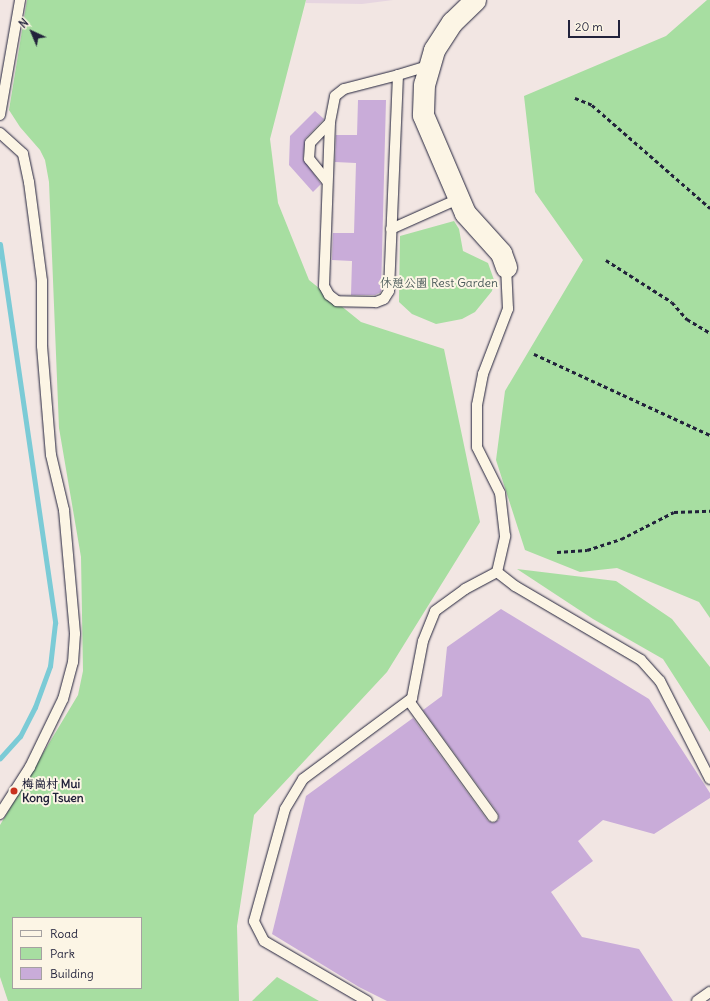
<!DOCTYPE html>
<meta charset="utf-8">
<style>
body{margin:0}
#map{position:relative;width:710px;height:1001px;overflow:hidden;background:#f2e6e3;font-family:Delius,"LXGW WenKai TC",sans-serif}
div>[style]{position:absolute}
.built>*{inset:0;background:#e6d5e0}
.green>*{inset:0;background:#a7dea1}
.stream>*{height:5px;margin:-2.5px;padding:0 2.5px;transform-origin:2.5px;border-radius:2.5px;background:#7bcbd6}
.building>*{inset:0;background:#c9acd9}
.path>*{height:2.5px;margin-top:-1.25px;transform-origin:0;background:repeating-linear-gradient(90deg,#22223b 0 4px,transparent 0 7px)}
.roads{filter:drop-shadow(0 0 1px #22223b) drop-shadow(0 0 1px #22223b)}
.service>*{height:10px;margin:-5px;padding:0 5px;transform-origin:5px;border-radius:5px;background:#fcf5e5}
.minor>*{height:21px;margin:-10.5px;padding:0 10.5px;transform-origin:10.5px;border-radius:10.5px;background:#fcf5e5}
.dots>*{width:11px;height:11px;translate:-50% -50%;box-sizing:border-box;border:2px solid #fcf5e5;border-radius:50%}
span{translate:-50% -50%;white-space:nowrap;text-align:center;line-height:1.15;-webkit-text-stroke:4px #fcf5e5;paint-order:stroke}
.park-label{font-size:12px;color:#4a5a5a}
.poi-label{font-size:12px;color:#22223b;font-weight:700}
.left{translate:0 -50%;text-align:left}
.legend{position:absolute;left:12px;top:917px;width:130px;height:72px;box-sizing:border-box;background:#fcf5e5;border:1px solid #a5a1a1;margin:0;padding:5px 7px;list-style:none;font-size:12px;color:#22223b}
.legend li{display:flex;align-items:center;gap:8px;height:20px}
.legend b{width:20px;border:1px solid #a5a1a1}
.north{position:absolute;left:12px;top:12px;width:40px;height:40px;-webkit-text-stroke:3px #fcf5e5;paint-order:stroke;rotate:316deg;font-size:11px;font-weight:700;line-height:16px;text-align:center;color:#22223b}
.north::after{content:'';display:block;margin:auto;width:14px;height:18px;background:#22223b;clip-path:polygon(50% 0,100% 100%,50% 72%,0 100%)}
.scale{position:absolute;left:568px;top:20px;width:52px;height:18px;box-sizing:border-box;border:2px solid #22223b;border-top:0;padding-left:5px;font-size:12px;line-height:14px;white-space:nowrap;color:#22223b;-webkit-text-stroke:3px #fcf5e5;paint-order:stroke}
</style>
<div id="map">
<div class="built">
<div style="clip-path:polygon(306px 0,393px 0,362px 4px,306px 3px)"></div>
</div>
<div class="green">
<div style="clip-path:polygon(evenodd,27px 0,306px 0,270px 139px,278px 203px,309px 280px,361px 322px,444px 349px,480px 522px,387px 672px,254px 815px,237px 926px,239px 1001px,8px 1001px,0 977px,0 825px,78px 695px,83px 671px,81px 557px,59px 428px,49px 182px,45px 160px,40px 150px,20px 127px,9px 110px,27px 0,13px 918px,141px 918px,141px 988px,13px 988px,13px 918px)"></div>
<div style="clip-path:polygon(707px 0,710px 0,710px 618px,699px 602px,617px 568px,580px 572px,525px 550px,496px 460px,505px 391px,583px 260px,535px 192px,524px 96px,666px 36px)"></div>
<div style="clip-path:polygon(454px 221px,459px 229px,463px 251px,488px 263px,494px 280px,492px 291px,475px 312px,462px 319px,436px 324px,412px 314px,399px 302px,400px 236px)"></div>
<div style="clip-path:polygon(517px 569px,616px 581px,672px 619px,710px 667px,710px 732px,663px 659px,593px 619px)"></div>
<div style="clip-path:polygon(277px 977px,319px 1001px,252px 1001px)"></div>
</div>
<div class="stream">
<div style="left:0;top:244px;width:383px;rotate:81.7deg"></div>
<div style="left:55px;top:623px;width:43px;rotate:96.6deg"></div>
<div style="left:50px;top:666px;width:44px;rotate:110.1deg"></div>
<div style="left:35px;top:707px;width:33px;rotate:117deg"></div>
<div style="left:20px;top:736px;width:30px;rotate:132deg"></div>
</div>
<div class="building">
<div style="clip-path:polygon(358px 100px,386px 100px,381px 292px,375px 295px,351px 295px,352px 261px,332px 260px,333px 233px,354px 233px,356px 163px,335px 162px,336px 135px,357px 135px)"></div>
<div style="clip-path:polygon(315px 111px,324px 119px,305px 139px,303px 159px,321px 184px,313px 192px,289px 165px,290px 136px)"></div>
<div style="clip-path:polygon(501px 609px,649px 699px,710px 793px,710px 798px,654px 834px,603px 820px,578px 841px,593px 861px,551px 892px,582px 937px,639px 949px,673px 1001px,387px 1001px,359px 987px,272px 934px,306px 796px,413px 718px,488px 821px,493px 823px,499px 820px,498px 813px,423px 710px,442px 696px,447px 647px)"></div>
</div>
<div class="path">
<div style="left:575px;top:98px;width:18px;rotate:22deg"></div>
<div style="left:592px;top:105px;width:157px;rotate:41.1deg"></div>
<div style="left:606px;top:260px;width:78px;rotate:32.5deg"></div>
<div style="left:672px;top:302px;width:23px;rotate:49deg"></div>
<div style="left:687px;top:319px;width:27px;rotate:31deg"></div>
<div style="left:534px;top:354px;width:194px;rotate:24.7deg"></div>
<div style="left:557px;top:552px;width:30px;rotate:-4deg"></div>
<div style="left:587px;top:550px;width:36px;rotate:-18deg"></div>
<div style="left:621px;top:539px;width:59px;rotate:-27deg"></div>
<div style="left:674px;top:512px;width:36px;rotate:-2deg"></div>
</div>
<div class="roads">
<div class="service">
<div style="left:398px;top:75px;width:216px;rotate:92.4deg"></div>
<div style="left:389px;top:291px;width:9px;rotate:122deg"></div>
<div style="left:384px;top:299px;width:9px;rotate:159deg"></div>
<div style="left:376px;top:302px;width:39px;rotate:-179deg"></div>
<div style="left:337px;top:301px;width:10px;rotate:-143deg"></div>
<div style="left:329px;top:295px;width:10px;rotate:-119deg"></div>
<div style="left:324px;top:286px;width:164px;rotate:-87.9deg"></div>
<div style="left:330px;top:122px;width:26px;rotate:-79deg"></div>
<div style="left:335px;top:96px;width:11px;rotate:-38deg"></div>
<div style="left:344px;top:89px;width:56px;rotate:-14.5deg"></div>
<div style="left:398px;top:75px;width:31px;rotate:-17deg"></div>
<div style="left:0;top:115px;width:117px;rotate:-80.1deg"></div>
<div style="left:0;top:133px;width:31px;rotate:42deg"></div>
<div style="left:23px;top:154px;width:29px;rotate:78deg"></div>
<div style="left:29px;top:182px;width:100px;rotate:82.5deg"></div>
<div style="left:42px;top:281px;width:65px;rotate:90deg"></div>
<div style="left:42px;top:346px;width:109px;rotate:85.3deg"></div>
<div style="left:51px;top:455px;width:57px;rotate:76.7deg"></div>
<div style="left:64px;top:510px;width:124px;rotate:84.9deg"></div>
<div style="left:75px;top:634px;width:28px;rotate:94deg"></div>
<div style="left:73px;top:662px;width:38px;rotate:105deg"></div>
<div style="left:63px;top:699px;width:76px;rotate:115.9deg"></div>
<div style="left:30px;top:767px;width:56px;rotate:122.6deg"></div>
<div style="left:327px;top:181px;width:28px;rotate:-129deg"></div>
<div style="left:309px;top:159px;width:16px;rotate:-86deg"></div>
<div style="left:310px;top:143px;width:29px;rotate:-46deg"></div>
<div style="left:391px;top:229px;width:73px;rotate:-24.1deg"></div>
<div style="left:497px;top:572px;width:37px;rotate:-77deg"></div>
<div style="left:505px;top:536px;width:43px;rotate:-96.6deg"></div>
<div style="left:500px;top:493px;width:51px;rotate:-116.6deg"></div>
<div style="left:477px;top:447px;width:42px;rotate:-90deg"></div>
<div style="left:477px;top:405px;width:32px;rotate:-79deg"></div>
<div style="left:483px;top:374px;width:70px;rotate:-69deg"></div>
<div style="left:508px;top:309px;width:42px;rotate:-92.7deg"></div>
<div style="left:497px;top:572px;width:23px;rotate:38deg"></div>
<div style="left:515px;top:586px;width:146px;rotate:30.4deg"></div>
<div style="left:641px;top:660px;width:28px;rotate:48deg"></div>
<div style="left:660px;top:681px;width:110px;rotate:63deg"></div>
<div style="left:409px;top:701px;width:143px;rotate:54.1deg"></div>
<div style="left:367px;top:1001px;width:119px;rotate:-149.8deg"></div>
<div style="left:264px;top:941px;width:22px;rotate:-117deg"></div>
<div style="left:254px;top:921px;width:116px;rotate:-74.5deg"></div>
<div style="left:285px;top:809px;width:35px;rotate:-59deg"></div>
<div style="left:303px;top:779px;width:136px;rotate:-36.6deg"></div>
<div style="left:412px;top:698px;width:58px;rotate:-79.1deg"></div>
<div style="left:423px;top:641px;width:32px;rotate:-68deg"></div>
<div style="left:435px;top:611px;width:37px;rotate:-36deg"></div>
<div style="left:465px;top:589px;width:36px;rotate:-28deg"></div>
<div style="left:697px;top:1001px;width:16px;rotate:-35deg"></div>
</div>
<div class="minor">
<div style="left:475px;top:0;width:32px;rotate:136deg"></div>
<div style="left:452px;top:22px;width:33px;rotate:123deg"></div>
<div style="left:434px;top:50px;width:35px;rotate:106deg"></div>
<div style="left:424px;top:84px;width:31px;rotate:92deg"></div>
<div style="left:423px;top:115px;width:107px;rotate:66.8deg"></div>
<div style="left:465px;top:213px;width:54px;rotate:48deg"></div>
<div style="left:501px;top:253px;width:15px;rotate:70deg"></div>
</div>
</div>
<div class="dots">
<div style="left:14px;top:791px;background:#c8321e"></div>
</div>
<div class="park-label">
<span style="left:439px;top:283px">休憩公園 Rest Garden</span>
</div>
<div class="poi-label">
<span class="left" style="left:22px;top:791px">梅崗村 Mui<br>Kong Tsuen</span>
</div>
<ul class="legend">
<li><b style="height:5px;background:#fcf5e5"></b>Road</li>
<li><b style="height:11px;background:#a7dea1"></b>Park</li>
<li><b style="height:11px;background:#c9acd9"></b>Building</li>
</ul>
<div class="north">N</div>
<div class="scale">20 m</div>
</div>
